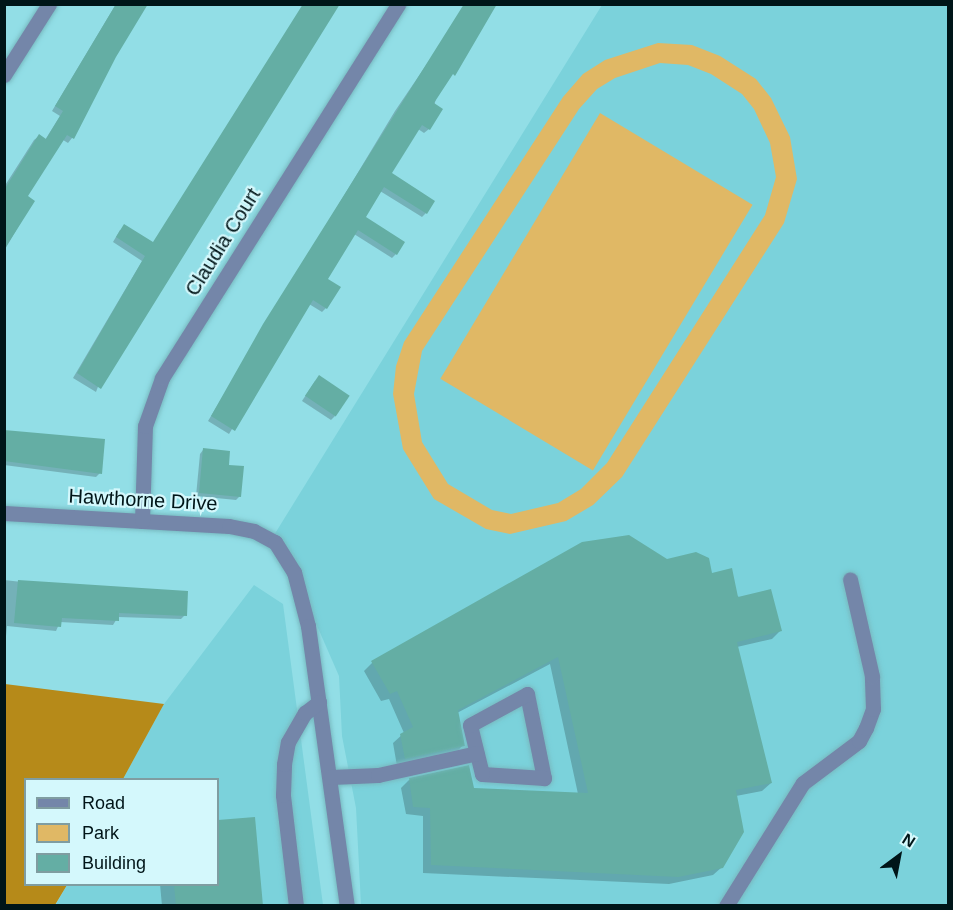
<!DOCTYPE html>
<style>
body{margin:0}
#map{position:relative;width:953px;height:910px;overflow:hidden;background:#92dee6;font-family:Arial,sans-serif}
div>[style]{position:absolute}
.built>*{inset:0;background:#7bd2db}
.green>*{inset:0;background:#e0b865;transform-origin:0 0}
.forest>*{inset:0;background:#b68a19}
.shadow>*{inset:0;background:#0003}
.building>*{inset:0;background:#64aea4;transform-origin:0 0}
.roads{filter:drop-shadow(0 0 2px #78bac1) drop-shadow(0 0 2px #78bac1)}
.minor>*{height:15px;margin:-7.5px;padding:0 7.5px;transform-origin:7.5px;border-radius:7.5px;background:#7486a9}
span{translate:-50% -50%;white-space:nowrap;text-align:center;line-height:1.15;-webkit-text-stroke:4.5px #d4f8fc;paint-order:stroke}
.street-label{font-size:20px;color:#001518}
.frame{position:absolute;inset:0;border:6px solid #001518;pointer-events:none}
.legend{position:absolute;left:24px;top:778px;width:195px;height:108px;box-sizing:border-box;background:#d4f8fc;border:2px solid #7f9da1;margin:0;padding:8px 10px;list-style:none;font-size:18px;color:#001518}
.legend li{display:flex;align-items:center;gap:12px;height:30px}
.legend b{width:30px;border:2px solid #7f9da1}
.north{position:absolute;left:869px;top:826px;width:60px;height:60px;-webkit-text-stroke:4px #d4f8fc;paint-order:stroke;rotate:32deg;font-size:16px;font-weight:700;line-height:24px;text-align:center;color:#001518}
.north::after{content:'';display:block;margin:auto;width:21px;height:27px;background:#001518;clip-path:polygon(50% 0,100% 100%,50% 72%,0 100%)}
</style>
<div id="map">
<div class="built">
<div style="clip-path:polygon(602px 5px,948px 5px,948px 905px,361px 905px,356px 808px,342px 736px,339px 676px,283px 548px,271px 540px)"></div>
<div style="clip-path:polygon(254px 585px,283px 604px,323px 905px,55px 906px,67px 885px,218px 884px,218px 780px,123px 779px,164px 704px)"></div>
</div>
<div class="green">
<div style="clip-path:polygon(evenodd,658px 43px,692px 45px,720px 56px,756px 79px,771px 98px,790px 137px,797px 179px,784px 223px,622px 477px,593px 505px,566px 521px,510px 534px,486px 529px,434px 499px,403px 449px,393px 394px,396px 366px,404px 342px,563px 97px,583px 74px,605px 60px,658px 43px,660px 63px,688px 65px,711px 74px,742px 94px,754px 109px,770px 143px,776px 177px,765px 215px,607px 463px,581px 489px,558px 503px,511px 514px,492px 510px,448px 484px,422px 442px,414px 394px,422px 351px,579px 109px,597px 89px,615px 78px,660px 63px)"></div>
<div style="left:600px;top:113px;width:178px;height:310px;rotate:31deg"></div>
</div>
<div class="forest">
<div style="clip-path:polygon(5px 684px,164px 704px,123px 779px,26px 780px,26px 884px,67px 885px,55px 905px,5px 905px)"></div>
</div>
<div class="shadow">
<div style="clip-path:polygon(116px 4px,114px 56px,72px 138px,68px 143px,63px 140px,26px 197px,33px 201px,4px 251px,4px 187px,34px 140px,39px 136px,45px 140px,60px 116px,52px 111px)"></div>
<div style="clip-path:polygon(452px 27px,429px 129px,424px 133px,418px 129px,390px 174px,426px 213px,422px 217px,380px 191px,363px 217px,396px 254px,392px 258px,354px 234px,325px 280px,326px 308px,322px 312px,309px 304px,229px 434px,208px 421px,395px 111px)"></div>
<div style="clip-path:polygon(120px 230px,152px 243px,96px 392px,73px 378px,142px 261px,113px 242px)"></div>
<div style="clip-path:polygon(315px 381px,335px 416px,331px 420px,302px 401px)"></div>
<div style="clip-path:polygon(4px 432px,100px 473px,96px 477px,4px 465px)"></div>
<div style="clip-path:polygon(203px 450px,227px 466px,240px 496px,236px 500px,196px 496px,200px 454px)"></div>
<div style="clip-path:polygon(582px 544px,667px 561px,711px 574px,780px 631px,772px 639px,737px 647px,771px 783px,762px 791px,736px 796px,722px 867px,713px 875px,669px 884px,423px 873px,423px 816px,406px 814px,401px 788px,409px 780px,473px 790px,578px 794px,550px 664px,457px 713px,463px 745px,455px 754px,397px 766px,393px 743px,404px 733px,389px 699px,381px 701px,364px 671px,372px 663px)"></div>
<div style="clip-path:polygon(4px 580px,85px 589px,185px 615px,181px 619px,118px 617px,113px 625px,60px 622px,56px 631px,7px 626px,4px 657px)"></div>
<div style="clip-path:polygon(253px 818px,261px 906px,162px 906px,160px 884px,218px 884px,218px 822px)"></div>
</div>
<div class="building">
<div style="clip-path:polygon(116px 4px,148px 4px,116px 57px,74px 139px,67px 135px,28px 196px,35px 201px,4px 250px,4px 190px,39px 134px,46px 139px,63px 111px,55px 106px)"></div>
<div style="clip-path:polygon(303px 4px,340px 4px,101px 389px,77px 373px,145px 256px,116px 237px,124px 224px,153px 242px)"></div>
<div style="clip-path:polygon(464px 4px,497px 4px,455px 76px,453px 74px,434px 103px,443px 109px,430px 130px,422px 125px,392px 173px,435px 201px,427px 214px,384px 187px,366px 217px,405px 242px,397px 255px,358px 230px,328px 279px,341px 287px,327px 309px,313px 300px,235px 431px,211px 416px,263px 324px)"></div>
<div style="left:319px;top:375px;width:37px;height:25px;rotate:34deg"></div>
<div style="clip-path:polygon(4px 430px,105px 439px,102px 474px,4px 461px)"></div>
<div style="clip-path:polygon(203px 448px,230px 451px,229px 465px,244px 466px,241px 497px,199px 493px)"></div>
<div style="clip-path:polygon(629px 535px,667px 559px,696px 552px,709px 558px,712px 573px,732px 568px,738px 597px,771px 589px,782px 631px,737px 642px,772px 783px,736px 790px,744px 832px,723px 868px,678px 877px,431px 865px,430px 808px,413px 807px,409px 778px,469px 765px,474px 788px,588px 793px,558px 657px,458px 710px,465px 746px,405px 759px,400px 734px,413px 727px,397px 691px,390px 694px,371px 661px,582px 542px)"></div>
<div style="clip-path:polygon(18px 580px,188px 591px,187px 616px,119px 613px,119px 621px,62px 618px,61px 627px,14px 623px)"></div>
<div style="clip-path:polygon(255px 817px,263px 906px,176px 906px,174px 885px,218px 885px,218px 820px)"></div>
</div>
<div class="roads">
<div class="minor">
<div style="left:4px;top:75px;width:84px;rotate:-57.6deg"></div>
<div style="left:4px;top:513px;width:225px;rotate:3.3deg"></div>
<div style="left:229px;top:526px;width:25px;rotate:11deg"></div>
<div style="left:254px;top:531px;width:24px;rotate:28deg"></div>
<div style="left:275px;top:542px;width:36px;rotate:58deg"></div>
<div style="left:294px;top:572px;width:56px;rotate:75.5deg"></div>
<div style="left:308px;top:626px;width:283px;rotate:82.1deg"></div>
<div style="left:142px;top:521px;width:95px;rotate:-88.2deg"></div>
<div style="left:145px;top:426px;width:51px;rotate:-70.5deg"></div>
<div style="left:162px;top:378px;width:442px;rotate:-57.7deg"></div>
<div style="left:527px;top:694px;width:86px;rotate:78.6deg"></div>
<div style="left:544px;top:778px;width:62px;rotate:-176.3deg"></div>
<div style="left:482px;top:774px;width:50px;rotate:-103.8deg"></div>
<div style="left:470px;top:725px;width:65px;rotate:-28.5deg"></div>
<div style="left:331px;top:777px;width:47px;rotate:-2.4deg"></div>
<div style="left:378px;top:775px;width:101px;rotate:-12.5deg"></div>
<div style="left:296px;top:906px;width:112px;rotate:-96.7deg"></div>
<div style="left:283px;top:795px;width:31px;rotate:-88deg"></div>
<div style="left:284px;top:764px;width:22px;rotate:-80deg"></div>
<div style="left:288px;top:742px;width:34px;rotate:-60deg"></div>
<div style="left:305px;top:713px;width:18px;rotate:-38deg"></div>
<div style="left:726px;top:906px;width:145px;rotate:-58deg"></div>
<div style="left:803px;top:783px;width:70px;rotate:-36.9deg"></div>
<div style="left:859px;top:741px;width:15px;rotate:-62deg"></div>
<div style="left:866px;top:728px;width:20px;rotate:-70deg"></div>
<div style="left:873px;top:709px;width:33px;rotate:-92deg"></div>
<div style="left:872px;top:676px;width:99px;rotate:-102.8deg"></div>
</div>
</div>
<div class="street-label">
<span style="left:223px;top:242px;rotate:-58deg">Claudia Court</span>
<span style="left:143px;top:500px;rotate:3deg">Hawthorne Drive</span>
</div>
<div class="frame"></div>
<ul class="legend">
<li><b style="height:8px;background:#7486a9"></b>Road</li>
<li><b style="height:16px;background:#e0b865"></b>Park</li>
<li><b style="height:16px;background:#64aea4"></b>Building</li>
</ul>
<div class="north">N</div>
</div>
